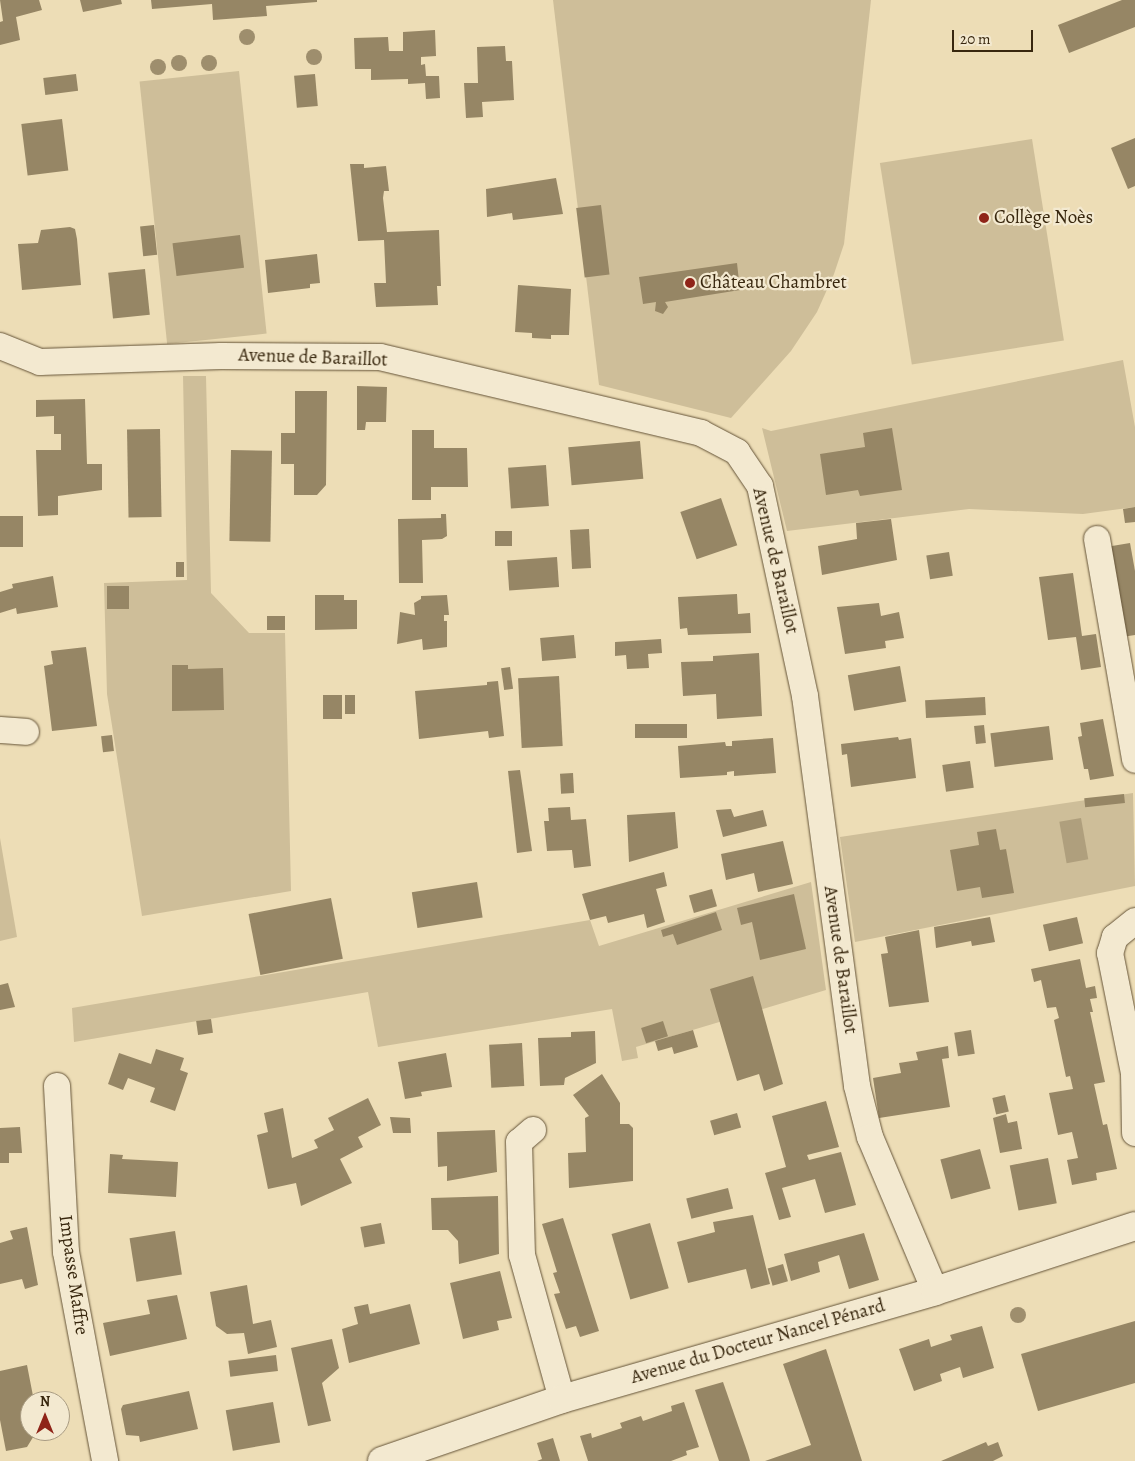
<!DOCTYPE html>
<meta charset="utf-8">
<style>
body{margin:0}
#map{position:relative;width:1135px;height:1461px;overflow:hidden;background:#edddb6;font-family:Alegreya,serif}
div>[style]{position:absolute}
.green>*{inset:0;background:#cebe99;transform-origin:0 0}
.water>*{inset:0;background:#af9f7d;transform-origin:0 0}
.building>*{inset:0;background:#968665;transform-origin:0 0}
.roads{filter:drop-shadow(0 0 1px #655438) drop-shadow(0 0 1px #655438)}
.street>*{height:26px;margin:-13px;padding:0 13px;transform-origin:13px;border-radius:13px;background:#f3e9d0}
.secondary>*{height:28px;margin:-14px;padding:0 14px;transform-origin:14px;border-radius:14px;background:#f3e9d0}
.trees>*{width:16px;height:16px;margin:-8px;border-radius:50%;background:#9e8e6d}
.dots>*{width:14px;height:14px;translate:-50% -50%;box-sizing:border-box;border:2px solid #f3e9d0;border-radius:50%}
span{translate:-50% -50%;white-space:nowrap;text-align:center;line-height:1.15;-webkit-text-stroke:4.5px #f3e9d0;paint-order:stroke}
.poi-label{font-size:19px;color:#38270e}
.left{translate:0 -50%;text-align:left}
.street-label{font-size:19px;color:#38270e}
.north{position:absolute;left:20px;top:1391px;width:50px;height:50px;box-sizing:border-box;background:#f3e9d0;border:1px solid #a89b82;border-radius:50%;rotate:0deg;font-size:14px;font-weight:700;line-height:20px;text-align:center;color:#38270e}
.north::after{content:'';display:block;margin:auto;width:18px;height:22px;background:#8f2418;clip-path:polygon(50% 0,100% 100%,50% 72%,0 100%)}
.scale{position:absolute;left:952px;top:30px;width:81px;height:22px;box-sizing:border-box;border:2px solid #38270e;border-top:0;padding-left:6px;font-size:15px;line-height:18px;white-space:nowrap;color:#38270e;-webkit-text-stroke:4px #f3e9d0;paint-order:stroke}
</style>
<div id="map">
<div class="green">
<div style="clip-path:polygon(553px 0,871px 0,844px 244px,834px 274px,817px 312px,791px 351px,731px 418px,599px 385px)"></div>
<div style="left:239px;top:71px;width:264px;height:100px;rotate:84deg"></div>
<div style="left:1032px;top:139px;width:204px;height:154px;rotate:81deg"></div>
<div style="clip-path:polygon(1123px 360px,1135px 427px,1135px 507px,1083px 514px,969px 509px,787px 531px,762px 428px,771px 431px)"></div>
<div style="clip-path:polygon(183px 376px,206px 376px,211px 593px,249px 633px,285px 633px,291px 891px,142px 916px,107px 694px,104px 583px,187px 580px)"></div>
<div style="clip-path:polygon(1133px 793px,1135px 886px,855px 942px,840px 837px)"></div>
<div style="clip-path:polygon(0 838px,17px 937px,0 941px)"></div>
<div style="clip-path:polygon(811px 882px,826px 990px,636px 1047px,638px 1058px,622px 1061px,612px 1009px,378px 1047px,368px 992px,74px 1042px,72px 1008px,590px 920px,599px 946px)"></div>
</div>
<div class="water">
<div style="left:1081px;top:818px;width:42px;height:22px;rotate:80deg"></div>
</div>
<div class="building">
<div style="clip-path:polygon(0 0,39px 0,42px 10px,16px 17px,20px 40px,0 45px,0 22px,3px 21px)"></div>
<div style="clip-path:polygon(80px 0,121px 0,122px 4px,83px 12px)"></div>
<div style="clip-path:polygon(151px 0,317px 0,317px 2px,266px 6px,267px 16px,213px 20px,212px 4px,152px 9px)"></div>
<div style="clip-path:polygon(1122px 0,1135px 0,1135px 27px,1069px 53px,1058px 25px)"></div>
<div style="clip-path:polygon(435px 30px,436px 56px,421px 57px,421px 65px,425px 64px,426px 76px,439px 76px,440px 98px,426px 99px,425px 83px,408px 84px,408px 79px,371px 80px,371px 69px,355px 69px,354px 38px,388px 37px,389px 51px,403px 51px,403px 32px)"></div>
<div style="clip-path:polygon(505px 46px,506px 61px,512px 61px,514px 100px,482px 102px,483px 117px,466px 118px,464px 83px,478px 83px,477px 47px)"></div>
<div style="left:76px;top:74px;width:17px;height:33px;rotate:83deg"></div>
<div style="left:315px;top:74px;width:32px;height:21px;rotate:85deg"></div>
<div style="left:62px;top:119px;width:52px;height:41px;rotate:83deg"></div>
<div style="clip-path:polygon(1135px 138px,1135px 186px,1128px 189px,1111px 148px)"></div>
<div style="clip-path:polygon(350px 164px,364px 164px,364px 168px,386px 166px,389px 191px,384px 191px,383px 198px,387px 232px,439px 230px,441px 286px,437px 286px,438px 305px,376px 307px,374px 283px,386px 283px,384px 240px,358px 241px)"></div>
<div style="clip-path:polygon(556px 178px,563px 214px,513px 220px,512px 213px,487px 217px,486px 189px)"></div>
<div style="left:601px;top:205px;width:70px;height:25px;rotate:83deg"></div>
<div style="left:154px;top:225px;width:30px;height:14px;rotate:84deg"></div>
<div style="clip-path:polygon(70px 227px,75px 229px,77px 239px,81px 285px,22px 290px,18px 244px,38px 243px,41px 230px)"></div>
<div style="left:240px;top:235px;width:33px;height:68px;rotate:83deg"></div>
<div style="clip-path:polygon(317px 254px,320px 283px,310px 284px,310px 288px,268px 293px,265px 260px)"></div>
<div style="clip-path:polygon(737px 263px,740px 290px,665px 302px,668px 307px,663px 314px,655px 311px,656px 302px,643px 304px,639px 277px)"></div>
<div style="left:145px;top:269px;width:46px;height:37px;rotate:84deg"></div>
<div style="clip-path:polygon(518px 285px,571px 289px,569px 335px,551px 335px,551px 339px,532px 338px,532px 333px,515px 332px)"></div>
<div style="clip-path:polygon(357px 386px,387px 387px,386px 422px,366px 422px,365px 430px,357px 430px)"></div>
<div style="clip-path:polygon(295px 391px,327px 391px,326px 485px,317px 495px,294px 495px,294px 464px,281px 464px,281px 433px,295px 433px)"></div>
<div style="clip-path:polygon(85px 399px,87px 464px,102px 464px,102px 490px,58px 496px,58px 515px,38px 516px,36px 450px,61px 450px,61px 434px,54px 434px,54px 416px,36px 417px,36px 400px)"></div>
<div style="clip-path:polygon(892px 428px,902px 490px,860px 496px,858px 490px,826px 495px,820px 454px,865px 447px,863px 433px)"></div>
<div style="left:160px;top:429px;width:88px;height:33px;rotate:89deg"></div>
<div style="clip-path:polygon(412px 430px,434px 430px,434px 448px,467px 448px,468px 487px,431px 487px,431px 500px,412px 500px)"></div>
<div style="left:640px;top:441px;width:38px;height:72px;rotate:85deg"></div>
<div style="left:231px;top:450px;width:41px;height:91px;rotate:1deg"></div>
<div style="left:546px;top:465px;width:41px;height:38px;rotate:86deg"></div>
<div style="left:721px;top:498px;width:50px;height:43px;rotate:71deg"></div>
<div style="clip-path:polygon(1135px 507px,1135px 522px,1125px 523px,1123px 509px)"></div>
<div style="clip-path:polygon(441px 514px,446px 514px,447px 536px,442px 539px,422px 540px,423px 583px,399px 583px,398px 519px,441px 518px)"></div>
<div style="left:0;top:516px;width:23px;height:31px"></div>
<div style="clip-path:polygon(891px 519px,897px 560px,822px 575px,818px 546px,857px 539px,856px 523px)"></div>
<div style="left:589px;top:529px;width:39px;height:19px;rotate:87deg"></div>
<div style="left:512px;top:531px;width:15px;height:17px;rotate:90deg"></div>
<div style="clip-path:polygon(1130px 543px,1135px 571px,1135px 635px,1122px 637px,1106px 547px)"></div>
<div style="left:949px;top:552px;width:24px;height:23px;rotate:81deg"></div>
<div style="left:557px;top:557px;width:30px;height:50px;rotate:86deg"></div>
<div style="left:176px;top:562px;width:8px;height:15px"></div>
<div style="clip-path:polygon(1073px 573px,1082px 636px,1096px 634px,1101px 667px,1081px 670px,1076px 637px,1048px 640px,1039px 577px)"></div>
<div style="clip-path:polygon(53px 576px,58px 607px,17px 614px,16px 608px,0 613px,0 592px,13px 588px,12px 584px)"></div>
<div style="left:107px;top:586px;width:22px;height:23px"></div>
<div style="clip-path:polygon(737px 594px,738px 614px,750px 613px,751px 633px,688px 635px,687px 628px,680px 629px,678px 597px)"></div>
<div style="clip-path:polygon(315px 595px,344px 595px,344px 600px,357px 600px,357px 629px,315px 630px)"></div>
<div style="clip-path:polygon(447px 595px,449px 615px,444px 615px,444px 621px,447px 621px,447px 647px,423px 650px,422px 639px,397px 644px,400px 612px,415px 615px,414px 603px,421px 599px,421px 596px)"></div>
<div style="clip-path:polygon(879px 603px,881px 616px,899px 612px,904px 638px,885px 641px,886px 648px,845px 654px,837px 607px)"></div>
<div style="left:267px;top:616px;width:18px;height:14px"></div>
<div style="left:574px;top:635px;width:23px;height:34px;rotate:85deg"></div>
<div style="clip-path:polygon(661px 639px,662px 653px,648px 654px,649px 668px,627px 669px,626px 655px,615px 656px,615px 642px)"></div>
<div style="clip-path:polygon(86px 647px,97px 726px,52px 731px,44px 666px,53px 664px,51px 651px)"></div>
<div style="clip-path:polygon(759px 653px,762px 716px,717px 719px,716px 694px,683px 696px,681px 662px,713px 661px,713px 656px)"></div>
<div style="clip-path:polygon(172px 665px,188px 665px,188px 669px,223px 668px,224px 710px,172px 711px)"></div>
<div style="left:900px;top:666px;width:36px;height:53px;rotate:80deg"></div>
<div style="left:510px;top:667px;width:22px;height:9px;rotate:82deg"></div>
<div style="left:559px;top:676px;width:70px;height:41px;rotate:87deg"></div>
<div style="clip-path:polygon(498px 681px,504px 736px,489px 738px,488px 731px,419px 739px,415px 691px,487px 685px,487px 682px)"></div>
<div style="left:323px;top:695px;width:19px;height:24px"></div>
<div style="left:345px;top:695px;width:10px;height:19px"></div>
<div style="left:985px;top:697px;width:18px;height:60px;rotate:87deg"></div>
<div style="clip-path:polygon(1103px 719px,1114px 776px,1090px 780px,1088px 769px,1084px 769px,1078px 737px,1082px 736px,1080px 723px)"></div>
<div style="left:687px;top:724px;width:14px;height:52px;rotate:90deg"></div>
<div style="left:984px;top:725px;width:18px;height:10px;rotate:84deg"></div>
<div style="left:1049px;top:726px;width:34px;height:59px;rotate:83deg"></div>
<div style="left:112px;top:735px;width:16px;height:11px;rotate:83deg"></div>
<div style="clip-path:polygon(898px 737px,899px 740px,911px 738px,916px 778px,851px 787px,847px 754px,842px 755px,841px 744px)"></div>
<div style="clip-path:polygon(773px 738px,776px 773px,734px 776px,734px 771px,727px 772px,727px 775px,680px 778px,678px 746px,725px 742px,726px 746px,732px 746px,732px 741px)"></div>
<div style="left:970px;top:761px;width:27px;height:28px;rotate:82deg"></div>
<div style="clip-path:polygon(520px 770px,532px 851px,517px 853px,508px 771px)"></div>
<div style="left:573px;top:773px;width:20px;height:13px;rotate:87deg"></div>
<div style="left:1124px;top:794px;width:9px;height:40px;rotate:84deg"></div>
<div style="clip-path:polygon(570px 807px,571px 820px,586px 819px,591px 866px,574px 868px,572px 850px,547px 851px,544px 821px,549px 821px,548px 808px)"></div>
<div style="clip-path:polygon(731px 809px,734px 817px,763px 810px,767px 826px,723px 837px,716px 810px)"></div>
<div style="clip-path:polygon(675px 812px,678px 848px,629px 862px,627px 815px)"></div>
<div style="clip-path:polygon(996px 829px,1000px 850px,1006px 849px,1014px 893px,982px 898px,980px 887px,957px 891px,950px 850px,979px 845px,977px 832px)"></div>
<div style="clip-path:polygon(783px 841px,793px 884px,758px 892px,754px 873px,726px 880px,721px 854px)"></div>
<div style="clip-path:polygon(664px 872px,667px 886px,656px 889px,665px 922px,647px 928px,644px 914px,608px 923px,606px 916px,590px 920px,582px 894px)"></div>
<div style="left:477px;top:882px;width:36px;height:66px;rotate:81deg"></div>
<div style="left:712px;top:889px;width:18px;height:24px;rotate:74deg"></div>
<div style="clip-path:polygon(794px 894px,806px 949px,760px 960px,752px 922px,741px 925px,737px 908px)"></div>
<div style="left:331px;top:898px;width:62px;height:84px;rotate:79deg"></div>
<div style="clip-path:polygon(716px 912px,722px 930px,677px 945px,673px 934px,663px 937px,661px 930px)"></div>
<div style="clip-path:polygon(990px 917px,995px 942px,972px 946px,971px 941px,936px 948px,934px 927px)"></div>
<div style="left:1077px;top:917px;width:27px;height:35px;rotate:77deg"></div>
<div style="clip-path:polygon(919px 930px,929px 1002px,889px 1007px,881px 954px,888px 953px,885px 937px)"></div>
<div style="clip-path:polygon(1080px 959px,1086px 988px,1095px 986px,1097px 998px,1090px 999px,1093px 1012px,1090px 1012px,1105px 1082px,1094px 1084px,1103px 1125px,1107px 1124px,1117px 1169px,1096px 1173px,1097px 1180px,1072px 1185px,1067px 1160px,1078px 1158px,1072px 1132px,1058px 1135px,1049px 1093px,1073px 1089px,1070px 1076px,1066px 1077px,1054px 1020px,1059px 1018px,1056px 1007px,1047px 1008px,1041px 980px,1034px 982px,1031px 969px)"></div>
<div style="clip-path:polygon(753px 976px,783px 1084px,764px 1091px,759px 1074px,737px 1081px,710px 989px)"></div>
<div style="clip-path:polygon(8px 983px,15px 1007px,0 1010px,0 985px)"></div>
<div style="left:211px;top:1019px;width:14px;height:15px;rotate:82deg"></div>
<div style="left:663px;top:1021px;width:16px;height:23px;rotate:72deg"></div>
<div style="clip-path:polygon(693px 1030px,698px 1047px,674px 1054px,672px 1047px,658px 1051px,655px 1041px)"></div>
<div style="left:971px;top:1030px;width:24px;height:17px;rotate:81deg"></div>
<div style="clip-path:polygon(595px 1031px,596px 1063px,565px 1078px,564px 1085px,540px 1086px,538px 1038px,571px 1037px,571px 1032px)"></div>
<div style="left:522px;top:1043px;width:43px;height:33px;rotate:87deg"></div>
<div style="clip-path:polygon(948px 1046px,949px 1058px,942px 1059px,950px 1107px,879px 1118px,873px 1078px,901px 1073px,899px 1063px,918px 1060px,916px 1052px)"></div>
<div style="clip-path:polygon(156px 1049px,184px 1058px,180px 1070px,188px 1073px,175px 1111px,150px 1102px,155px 1088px,128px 1078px,123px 1090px,108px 1084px,119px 1053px,151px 1064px)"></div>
<div style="clip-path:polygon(446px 1053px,452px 1087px,421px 1092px,422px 1096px,405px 1099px,398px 1062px)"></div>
<div style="clip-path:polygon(602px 1074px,620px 1103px,620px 1124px,629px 1124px,633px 1128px,633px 1181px,569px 1188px,568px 1153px,586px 1152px,585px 1118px,589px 1116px,573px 1095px)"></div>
<div style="left:1005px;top:1095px;width:17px;height:13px;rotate:77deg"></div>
<div style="clip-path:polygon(368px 1098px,381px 1125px,358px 1137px,363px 1147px,340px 1159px,352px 1183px,301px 1206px,296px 1183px,268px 1189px,257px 1135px,268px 1132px,264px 1113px,283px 1108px,292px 1158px,318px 1148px,314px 1140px,334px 1130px,328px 1118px)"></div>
<div style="clip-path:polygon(826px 1101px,839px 1147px,807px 1155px,809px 1160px,841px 1152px,856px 1205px,825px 1213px,815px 1179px,782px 1188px,791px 1217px,779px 1220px,765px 1173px,786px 1167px,772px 1116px)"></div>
<div style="left:737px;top:1113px;width:15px;height:28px;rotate:74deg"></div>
<div style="clip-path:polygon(1006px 1114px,1008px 1123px,1017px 1121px,1022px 1149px,1000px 1153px,993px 1118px)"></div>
<div style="clip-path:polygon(390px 1117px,410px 1118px,411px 1133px,393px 1133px)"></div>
<div style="clip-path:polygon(20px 1127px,22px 1153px,9px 1153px,9px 1163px,0 1163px,0 1128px)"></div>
<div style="clip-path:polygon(495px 1130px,497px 1172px,447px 1181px,447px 1166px,438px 1167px,437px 1132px)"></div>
<div style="left:980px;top:1149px;width:41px;height:41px;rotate:75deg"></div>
<div style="clip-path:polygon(110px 1154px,123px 1155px,122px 1159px,178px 1162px,176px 1197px,108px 1193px)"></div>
<div style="left:1048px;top:1158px;width:46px;height:39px;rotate:79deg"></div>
<div style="left:728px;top:1188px;width:21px;height:43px;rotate:76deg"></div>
<div style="clip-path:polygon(498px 1196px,499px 1254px,459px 1264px,458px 1241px,448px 1230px,432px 1230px,431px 1198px)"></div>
<div style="clip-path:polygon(753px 1215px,770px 1284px,751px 1289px,746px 1269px,688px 1283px,677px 1242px,715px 1232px,713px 1222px)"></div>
<div style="clip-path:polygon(563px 1218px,599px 1331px,580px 1337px,576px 1326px,566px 1329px,554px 1294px,560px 1293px,553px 1273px,557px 1272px,542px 1224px)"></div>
<div style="left:381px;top:1223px;width:21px;height:21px;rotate:79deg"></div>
<div style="left:650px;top:1223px;width:68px;height:40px;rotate:74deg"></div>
<div style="clip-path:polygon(27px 1227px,38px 1285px,25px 1289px,22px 1279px,0 1284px,0 1243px,13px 1239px,10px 1231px)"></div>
<div style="left:175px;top:1231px;width:44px;height:46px;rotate:81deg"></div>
<div style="clip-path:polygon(864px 1233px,879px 1280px,849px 1289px,839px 1255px,818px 1262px,820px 1272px,791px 1281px,784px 1254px)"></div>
<div style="left:783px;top:1264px;width:18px;height:16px;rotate:74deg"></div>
<div style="clip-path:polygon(500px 1271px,512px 1318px,497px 1321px,499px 1330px,463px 1339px,450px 1283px)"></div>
<div style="clip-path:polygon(247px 1285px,253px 1324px,271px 1320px,277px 1347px,248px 1354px,244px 1333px,227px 1334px,216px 1326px,210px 1292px)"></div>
<div style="clip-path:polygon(177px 1295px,187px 1339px,110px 1356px,103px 1323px,150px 1314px,147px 1300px)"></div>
<div style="clip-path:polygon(368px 1304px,370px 1314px,410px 1304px,420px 1344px,349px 1363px,342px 1329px,358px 1324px,354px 1307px)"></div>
<div style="clip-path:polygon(1135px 1321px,1135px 1383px,1038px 1411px,1021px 1354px)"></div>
<div style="clip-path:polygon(982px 1326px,994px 1368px,963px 1378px,960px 1367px,940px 1374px,942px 1381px,914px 1391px,899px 1349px,929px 1339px,931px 1347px,952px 1340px,950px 1335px)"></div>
<div style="clip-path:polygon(332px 1339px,339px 1368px,322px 1383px,331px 1421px,308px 1426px,291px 1348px)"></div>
<div style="clip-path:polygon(826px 1349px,862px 1461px,765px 1461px,811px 1445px,783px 1364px)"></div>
<div style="left:276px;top:1355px;width:16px;height:48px;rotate:83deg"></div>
<div style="clip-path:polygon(27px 1365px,34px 1401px,30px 1401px,30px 1431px,35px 1434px,27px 1447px,6px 1451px,0 1420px,0 1371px)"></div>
<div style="clip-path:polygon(723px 1382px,748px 1454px,750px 1461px,719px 1461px,695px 1390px)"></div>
<div style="clip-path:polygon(189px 1391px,198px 1429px,140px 1442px,139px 1436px,126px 1435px,121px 1409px,123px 1405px)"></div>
<div style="left:273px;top:1402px;width:41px;height:48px;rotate:80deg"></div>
<div style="clip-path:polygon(684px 1402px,699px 1447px,686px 1451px,687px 1455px,671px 1461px,588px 1461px,580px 1436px,591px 1433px,592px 1438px,622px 1428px,620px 1423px,641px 1416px,643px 1421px,672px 1411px,671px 1406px)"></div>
<div style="clip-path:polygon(553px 1438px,560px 1461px,537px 1461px,542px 1459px,537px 1443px)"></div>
<div style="clip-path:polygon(986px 1442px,988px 1446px,998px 1442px,1003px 1456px,993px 1461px,941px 1461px)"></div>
</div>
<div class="roads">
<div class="street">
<div style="left:0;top:346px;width:43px;rotate:21.8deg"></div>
<div style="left:40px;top:362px;width:181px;rotate:-1.9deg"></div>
<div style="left:221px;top:356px;width:159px;rotate:0.4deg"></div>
<div style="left:380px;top:357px;width:330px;rotate:13.3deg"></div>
<div style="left:701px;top:433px;width:41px;rotate:27.8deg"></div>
<div style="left:737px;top:452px;width:41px;rotate:55.9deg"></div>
<div style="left:760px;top:486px;width:215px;rotate:77.9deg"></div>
<div style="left:805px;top:696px;width:393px;rotate:82.4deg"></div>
<div style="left:857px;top:1086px;width:53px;rotate:75.7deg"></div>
<div style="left:870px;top:1137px;width:167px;rotate:67.1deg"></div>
<div style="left:1097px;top:539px;width:224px;rotate:80.2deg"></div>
<div style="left:0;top:730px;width:26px;rotate:4deg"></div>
<div style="left:1135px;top:921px;width:26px;rotate:141deg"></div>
<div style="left:1115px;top:937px;width:17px;rotate:107deg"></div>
<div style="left:1110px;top:953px;width:122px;rotate:78.7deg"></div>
<div style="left:1134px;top:1073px;width:60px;rotate:89deg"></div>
<div style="left:57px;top:1086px;width:166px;rotate:86.9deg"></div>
<div style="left:66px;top:1252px;width:213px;rotate:79.4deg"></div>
<div style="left:533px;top:1130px;width:18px;rotate:139deg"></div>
<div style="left:519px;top:1142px;width:113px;rotate:88.5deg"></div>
<div style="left:522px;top:1255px;width:149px;rotate:74.5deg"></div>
</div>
<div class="secondary">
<div style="left:382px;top:1461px;width:190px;rotate:-19deg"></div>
<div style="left:562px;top:1399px;width:388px;rotate:-16.1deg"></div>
<div style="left:935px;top:1291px;width:210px;rotate:-18deg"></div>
</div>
</div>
<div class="trees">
<div style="left:247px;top:37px"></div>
<div style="left:314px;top:57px"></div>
<div style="left:179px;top:63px"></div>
<div style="left:209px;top:63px"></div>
<div style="left:158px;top:67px"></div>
<div style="left:1018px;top:1315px"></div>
</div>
<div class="dots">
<div style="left:984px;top:218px;background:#8f2418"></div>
<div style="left:690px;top:283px;background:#8f2418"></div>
</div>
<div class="poi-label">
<span class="left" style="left:994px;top:218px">Collège Noès</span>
<span class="left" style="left:700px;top:283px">Château Chambret</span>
</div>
<div class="street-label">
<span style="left:313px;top:358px;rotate:2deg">Avenue de Baraillot</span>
<span style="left:775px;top:561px;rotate:77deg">Avenue de Baraillot</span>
<span style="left:840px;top:960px;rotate:82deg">Avenue de Baraillot</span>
<span style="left:73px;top:1275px;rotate:82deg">Impasse Maffre</span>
<span style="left:758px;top:1342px;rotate:-16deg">Avenue du Docteur Nancel Pénard</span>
</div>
<div class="north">N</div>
<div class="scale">20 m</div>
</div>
